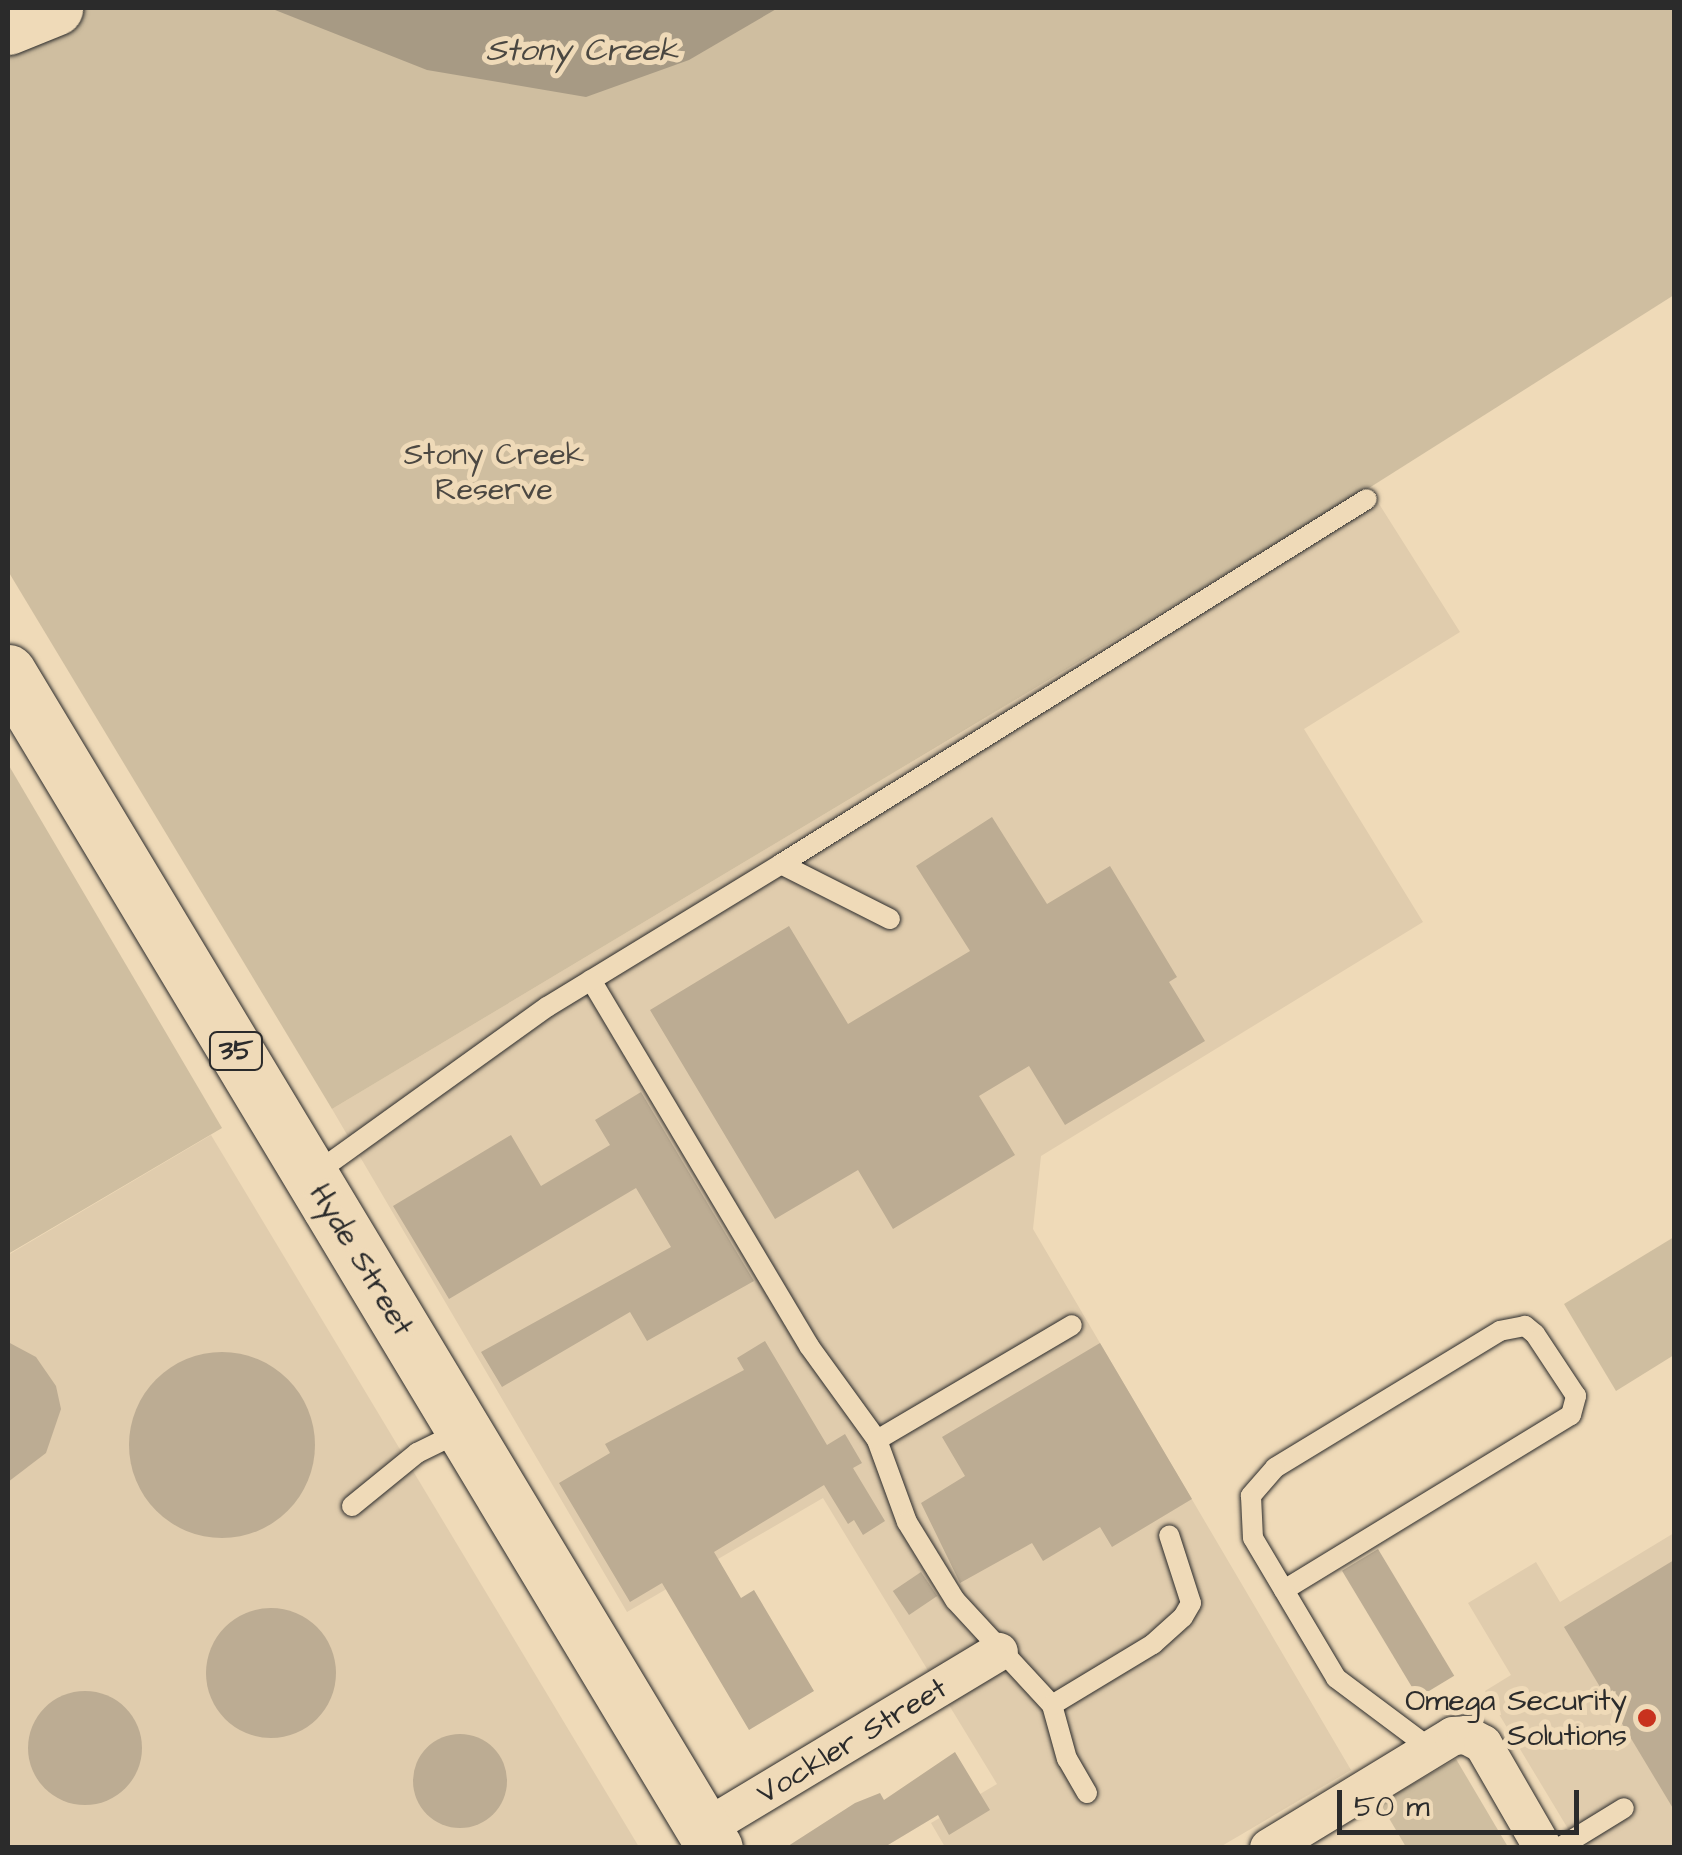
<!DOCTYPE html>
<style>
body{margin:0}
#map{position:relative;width:1682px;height:1855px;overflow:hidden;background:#efdab8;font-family:"Architects Daughter",sans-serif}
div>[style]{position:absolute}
.built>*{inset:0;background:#e0ccad}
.green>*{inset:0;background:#cfbea0}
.water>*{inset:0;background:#a79a84}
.building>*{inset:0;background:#bcac93;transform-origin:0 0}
.round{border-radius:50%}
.roads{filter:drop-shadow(0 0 2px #2b2b2b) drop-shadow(0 0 2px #2b2b2b)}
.service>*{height:20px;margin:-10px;padding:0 10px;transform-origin:10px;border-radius:10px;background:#efdab8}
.minor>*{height:38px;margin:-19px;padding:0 19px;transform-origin:19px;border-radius:19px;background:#efdab8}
.primary>*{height:55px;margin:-27.5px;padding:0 27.5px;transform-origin:27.5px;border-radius:27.5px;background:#efdab8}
.motorway>*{height:55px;margin:-27.5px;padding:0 27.5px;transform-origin:27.5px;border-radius:27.5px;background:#efdab8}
.dots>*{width:28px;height:28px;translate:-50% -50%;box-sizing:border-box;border:5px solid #efdab8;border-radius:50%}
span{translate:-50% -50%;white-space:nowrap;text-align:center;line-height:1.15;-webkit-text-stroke:10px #efdab8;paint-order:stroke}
.shield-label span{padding:2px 8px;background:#efdab8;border:2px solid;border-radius:8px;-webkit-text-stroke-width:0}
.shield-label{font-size:28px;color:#2b2b2b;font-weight:700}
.park-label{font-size:30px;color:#4c4842}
.street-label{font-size:30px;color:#2b2b2b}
.poi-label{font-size:30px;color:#2b2b2b}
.right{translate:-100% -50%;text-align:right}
.water-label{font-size:32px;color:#4a4741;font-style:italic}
.frame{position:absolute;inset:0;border:10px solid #2b2b2b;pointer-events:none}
.scale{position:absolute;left:1337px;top:1790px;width:242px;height:45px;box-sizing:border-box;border:5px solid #2b2b2b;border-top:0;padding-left:12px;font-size:30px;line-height:35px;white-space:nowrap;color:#2b2b2b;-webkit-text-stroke:8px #efdab8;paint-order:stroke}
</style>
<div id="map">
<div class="built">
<div style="clip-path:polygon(1369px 488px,1460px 632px,1304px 729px,1423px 922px,1041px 1156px,1033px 1229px,1351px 1770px,1220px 1847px,945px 1847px,931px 1823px,997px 1784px,823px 1498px,627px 1612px,332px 1109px)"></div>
<div style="clip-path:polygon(211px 1135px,407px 1461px,639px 1847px,8px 1847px,8px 1255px)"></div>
<div style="clip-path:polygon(1674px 1533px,1674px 1847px,1579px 1847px,1485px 1691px,1511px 1675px,1468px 1603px,1536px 1562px,1560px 1602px)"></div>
</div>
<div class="green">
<div style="clip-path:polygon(8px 8px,1674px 8px,1674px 295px,1369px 488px,332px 1109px,8px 571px)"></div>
<div style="clip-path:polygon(8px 764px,222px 1128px,8px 1254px)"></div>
<div style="clip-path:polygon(1674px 1237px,1674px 1355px,1616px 1391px,1564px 1304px)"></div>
<div style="clip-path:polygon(1456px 1759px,1508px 1847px,1406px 1847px,1380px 1803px)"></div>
</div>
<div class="water">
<div style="clip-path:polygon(270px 8px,778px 8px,689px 60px,586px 97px,427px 70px)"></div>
</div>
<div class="building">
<div style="clip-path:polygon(992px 817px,1047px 904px,1110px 866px,1177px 977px,1169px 982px,1205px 1041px,1065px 1125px,1029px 1066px,979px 1096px,1015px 1155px,893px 1229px,858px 1170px,775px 1219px,650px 1010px,789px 926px,848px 1024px,970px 951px,916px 866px)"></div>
<div style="clip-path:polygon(641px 1092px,754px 1281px,647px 1341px,630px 1312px,502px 1387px,481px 1352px,671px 1247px,636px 1188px,449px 1299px,393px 1206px,511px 1135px,541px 1186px,610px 1145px,595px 1120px)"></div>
<div style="clip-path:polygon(765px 1341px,827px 1445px,845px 1434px,862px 1463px,853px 1468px,885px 1521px,863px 1535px,854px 1520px,848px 1524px,824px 1485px,714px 1552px,741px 1598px,754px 1590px,814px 1691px,749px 1730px,662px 1583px,630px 1602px,559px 1483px,610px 1453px,605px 1444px,744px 1370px,737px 1358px)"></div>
<div style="clip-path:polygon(8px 1342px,36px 1357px,56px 1386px,61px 1409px,46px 1453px,8px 1482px)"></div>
<div style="clip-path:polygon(1100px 1343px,1192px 1499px,1112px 1547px,1100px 1527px,1043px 1561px,1032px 1543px,960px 1583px,921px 1503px,965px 1476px,942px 1437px)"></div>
<div class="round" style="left:129px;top:1352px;width:186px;height:186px"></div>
<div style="left:1378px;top:1549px;width:148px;height:42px;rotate:59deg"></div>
<div style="clip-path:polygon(1674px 1560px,1674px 1810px,1564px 1627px)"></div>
<div style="left:921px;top:1572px;width:29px;height:34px;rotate:56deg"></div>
<div class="round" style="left:206px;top:1608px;width:130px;height:130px"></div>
<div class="round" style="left:28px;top:1691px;width:114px;height:114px"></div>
<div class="round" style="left:413px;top:1734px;width:94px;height:94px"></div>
<div style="clip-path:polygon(955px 1752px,990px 1810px,949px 1835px,938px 1815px,883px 1848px,785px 1848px,855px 1803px,880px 1793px,884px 1800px)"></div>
</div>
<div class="roads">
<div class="service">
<div style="left:781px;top:864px;width:690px;rotate:-31.92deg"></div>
<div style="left:591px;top:980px;width:426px;rotate:59.2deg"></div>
<div style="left:809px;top:1346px;width:116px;rotate:54.1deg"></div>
<div style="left:877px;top:1440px;width:87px;rotate:69.9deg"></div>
<div style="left:907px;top:1522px;width:92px;rotate:58.4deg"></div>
<div style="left:955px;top:1600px;width:143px;rotate:47.3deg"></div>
<div style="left:313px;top:1175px;width:288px;rotate:-35.7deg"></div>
<div style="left:547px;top:1007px;width:274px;rotate:-31.4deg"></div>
<div style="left:781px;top:864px;width:122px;rotate:26.8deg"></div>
<div style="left:877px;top:1440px;width:226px;rotate:-30.5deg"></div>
<div style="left:352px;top:1506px;width:84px;rotate:-39.2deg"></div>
<div style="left:417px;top:1453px;width:50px;rotate:-26.1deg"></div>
<div style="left:1284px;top:1590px;width:336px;rotate:-31.4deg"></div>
<div style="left:1571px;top:1415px;width:20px;rotate:-75deg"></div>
<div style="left:1576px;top:1396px;width:74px;rotate:-123.5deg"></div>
<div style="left:1535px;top:1334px;width:13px;rotate:-141deg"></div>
<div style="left:1525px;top:1326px;width:25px;rotate:169deg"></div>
<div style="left:1500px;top:1331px;width:263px;rotate:148.7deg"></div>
<div style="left:1275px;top:1468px;width:37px;rotate:131deg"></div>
<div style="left:1251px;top:1496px;width:42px;rotate:87.3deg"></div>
<div style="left:1253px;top:1538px;width:163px;rotate:59.3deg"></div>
<div style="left:1336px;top:1678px;width:119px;rotate:36.8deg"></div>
<div style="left:1087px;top:1793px;width:39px;rotate:-120deg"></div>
<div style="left:1067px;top:1759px;width:56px;rotate:-105.5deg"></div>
<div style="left:1052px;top:1705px;width:118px;rotate:-31.1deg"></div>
<div style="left:1153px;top:1644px;width:40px;rotate:-42deg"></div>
<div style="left:1183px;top:1617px;width:16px;rotate:-60deg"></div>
<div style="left:1191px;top:1603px;width:71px;rotate:-107.9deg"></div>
<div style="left:1559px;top:1848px;width:76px;rotate:-31.6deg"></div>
</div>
<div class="minor">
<div style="left:704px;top:1829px;width:344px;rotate:-31deg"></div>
<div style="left:1269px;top:1848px;width:215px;rotate:-31.3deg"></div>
<div style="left:1453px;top:1736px;width:13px;rotate:-4deg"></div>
<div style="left:1466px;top:1735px;width:19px;rotate:28deg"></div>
<div style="left:1483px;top:1744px;width:120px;rotate:60deg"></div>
</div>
<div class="primary">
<div style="left:8px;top:672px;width:1372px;rotate:58.99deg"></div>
</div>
<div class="motorway">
<div style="left:8px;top:27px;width:51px;rotate:-22deg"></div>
</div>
</div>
<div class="dots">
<div style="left:1647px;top:1718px;background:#c8321e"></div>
</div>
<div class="shield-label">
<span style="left:236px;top:1051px">35</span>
</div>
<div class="park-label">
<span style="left:494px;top:472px">Stony Creek<br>Reserve</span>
</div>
<div class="street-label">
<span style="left:361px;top:1260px;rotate:59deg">Hyde Street</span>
<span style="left:852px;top:1741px;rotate:-31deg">Vockler Street</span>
</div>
<div class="poi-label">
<span class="right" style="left:1627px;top:1718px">Omega Security<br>Solutions</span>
</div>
<div class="water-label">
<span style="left:582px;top:51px">Stony Creek</span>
</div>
<div class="frame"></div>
<div class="scale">50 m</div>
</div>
